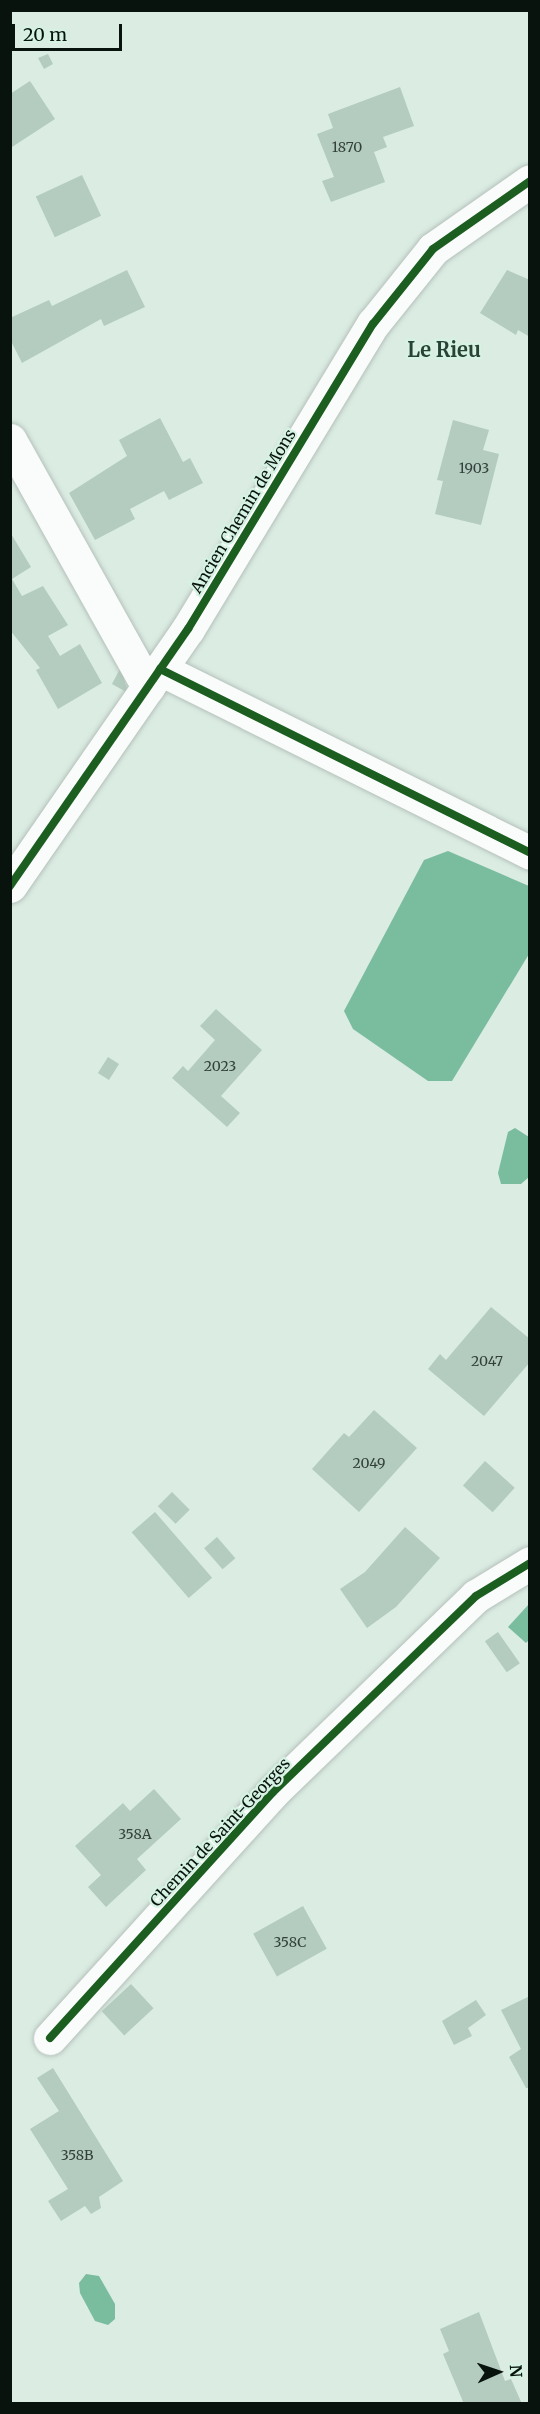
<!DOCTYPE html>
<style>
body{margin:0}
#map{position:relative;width:540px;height:2414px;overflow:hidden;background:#dbece3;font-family:Merriweather,serif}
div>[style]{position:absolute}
.water>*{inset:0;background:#7abc9e}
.building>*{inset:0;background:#b3ccbf;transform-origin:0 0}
.roads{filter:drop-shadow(0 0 2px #b4c1ba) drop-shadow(0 0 2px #b4c1ba)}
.minor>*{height:33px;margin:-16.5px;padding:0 16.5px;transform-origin:16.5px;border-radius:16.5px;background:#fafcfb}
.cycleway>*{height:8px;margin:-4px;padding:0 4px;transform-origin:4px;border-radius:4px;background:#1b5e20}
span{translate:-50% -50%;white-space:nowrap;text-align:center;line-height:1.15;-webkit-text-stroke:4.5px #d5f2e3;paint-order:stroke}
.number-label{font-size:14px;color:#34413a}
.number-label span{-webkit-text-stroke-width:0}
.street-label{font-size:16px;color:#09130e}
.quarter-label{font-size:20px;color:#2a4236;font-weight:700}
.frame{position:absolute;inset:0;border:12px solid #09130e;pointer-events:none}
.north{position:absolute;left:468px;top:2342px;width:60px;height:60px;-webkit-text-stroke:4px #d5f2e3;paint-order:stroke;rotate:87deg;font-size:16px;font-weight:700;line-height:24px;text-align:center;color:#09130e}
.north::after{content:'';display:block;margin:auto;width:21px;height:27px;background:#09130e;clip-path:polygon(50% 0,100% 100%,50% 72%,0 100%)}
.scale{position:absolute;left:12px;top:24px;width:110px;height:27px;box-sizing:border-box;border:3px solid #09130e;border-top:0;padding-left:8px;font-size:18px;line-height:21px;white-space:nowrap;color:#09130e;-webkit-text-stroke:4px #d5f2e3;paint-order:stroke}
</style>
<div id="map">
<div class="water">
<div style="clip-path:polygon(448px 851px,529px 886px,529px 954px,452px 1081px,428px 1081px,353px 1029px,344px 1011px,424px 860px)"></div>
<div style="clip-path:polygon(515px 1128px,529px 1137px,529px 1177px,521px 1184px,501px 1184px,498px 1173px,508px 1132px)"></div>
<div style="clip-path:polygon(529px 1604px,529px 1640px,526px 1643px,508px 1627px)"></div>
<div style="clip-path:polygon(86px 2274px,99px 2276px,115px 2304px,115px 2319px,108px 2325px,95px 2321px,80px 2293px,79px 2283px)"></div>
</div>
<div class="building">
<div style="clip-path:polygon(48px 54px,53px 64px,44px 69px,38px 58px)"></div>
<div style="clip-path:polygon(30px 81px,55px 119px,12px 147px,10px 94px)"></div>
<div style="clip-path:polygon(400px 87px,414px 126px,383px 137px,387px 147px,374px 152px,385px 182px,331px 202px,322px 181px,334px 177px,317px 134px,333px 128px,328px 114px)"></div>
<div style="left:82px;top:175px;width:45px;height:51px;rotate:65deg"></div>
<div style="clip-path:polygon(127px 270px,145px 307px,104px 326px,101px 319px,22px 363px,10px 339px,10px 318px,49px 300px,52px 306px)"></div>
<div style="clip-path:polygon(507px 270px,530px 280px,530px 337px,518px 330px,516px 335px,480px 313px)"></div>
<div style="clip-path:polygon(160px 418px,183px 462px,190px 458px,203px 483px,169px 500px,164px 491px,130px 509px,135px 519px,95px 540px,69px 493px,127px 456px,119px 440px)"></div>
<div style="clip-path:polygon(453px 420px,489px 430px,483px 450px,499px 454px,481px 525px,435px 514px,443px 481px,437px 480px)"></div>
<div style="clip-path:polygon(10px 532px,31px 567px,12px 579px,22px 596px,43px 586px,68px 625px,48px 636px,60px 656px,80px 644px,102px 683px,58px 709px,36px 670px,40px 668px,10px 630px)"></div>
<div style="clip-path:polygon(121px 667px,128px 693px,112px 684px)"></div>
<div style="clip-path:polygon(216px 1009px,262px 1050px,221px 1096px,240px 1113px,227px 1127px,172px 1078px,183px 1066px,188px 1071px,215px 1040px,200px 1026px)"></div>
<div style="left:108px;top:1057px;width:13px;height:19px;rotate:32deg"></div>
<div style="clip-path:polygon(491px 1307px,530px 1339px,530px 1362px,484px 1416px,428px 1369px,440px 1354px,446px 1360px)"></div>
<div style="clip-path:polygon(374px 1410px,417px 1448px,359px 1512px,312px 1469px,344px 1433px,349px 1437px)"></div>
<div style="left:485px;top:1461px;width:40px;height:33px;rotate:42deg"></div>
<div style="left:172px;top:1492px;width:25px;height:20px;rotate:45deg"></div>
<div style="left:155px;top:1512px;width:87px;height:31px;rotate:49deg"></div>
<div style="clip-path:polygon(405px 1527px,440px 1558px,396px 1607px,367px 1628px,340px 1589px,365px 1572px)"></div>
<div style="left:217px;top:1537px;width:28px;height:17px;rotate:49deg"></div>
<div style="left:498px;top:1632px;width:38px;height:16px;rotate:55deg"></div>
<div style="clip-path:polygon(154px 1789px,181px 1819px,137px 1859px,146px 1870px,106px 1907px,88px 1887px,101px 1875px,75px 1846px,123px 1803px,130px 1811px)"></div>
<div style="left:303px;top:1906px;width:49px;height:57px;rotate:61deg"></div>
<div style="left:131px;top:1984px;width:33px;height:40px;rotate:47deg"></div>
<div style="clip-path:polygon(530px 1996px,530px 2088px,526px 2088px,509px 2057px,521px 2049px,501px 2010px)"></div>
<div style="clip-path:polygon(476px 2000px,486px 2015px,468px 2028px,472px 2036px,454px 2045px,442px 2021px)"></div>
<div style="clip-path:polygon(53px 2068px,123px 2181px,99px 2197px,101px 2208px,91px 2214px,85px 2206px,61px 2221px,48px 2201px,68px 2189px,30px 2129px,59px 2111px,37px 2078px)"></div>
<div style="clip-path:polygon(479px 2312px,505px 2381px,511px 2379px,522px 2404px,464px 2404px,443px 2354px,449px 2351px,440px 2329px)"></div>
</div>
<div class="roads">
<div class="minor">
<div style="left:10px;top:440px;width:283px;rotate:60.8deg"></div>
<div style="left:160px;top:669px;width:413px;rotate:26.4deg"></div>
<div style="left:10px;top:886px;width:313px;rotate:-55.3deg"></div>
<div style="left:188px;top:629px;width:357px;rotate:-58.8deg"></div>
<div style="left:373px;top:324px;width:96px;rotate:-51.3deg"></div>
<div style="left:433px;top:249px;width:118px;rotate:-35deg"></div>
<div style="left:50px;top:2038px;width:332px;rotate:-47.8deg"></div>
<div style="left:273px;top:1792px;width:282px;rotate:-44deg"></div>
<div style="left:476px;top:1596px;width:63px;rotate:-31.4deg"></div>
</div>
</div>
<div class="cycleway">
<div style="left:160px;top:669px;width:413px;rotate:26.4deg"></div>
<div style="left:10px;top:886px;width:313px;rotate:-55.3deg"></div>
<div style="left:188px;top:629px;width:357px;rotate:-58.8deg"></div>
<div style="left:373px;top:324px;width:96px;rotate:-51.3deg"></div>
<div style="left:433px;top:249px;width:118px;rotate:-35deg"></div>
<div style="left:50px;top:2038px;width:332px;rotate:-47.8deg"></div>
<div style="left:273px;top:1792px;width:282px;rotate:-44deg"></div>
<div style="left:476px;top:1596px;width:63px;rotate:-31.4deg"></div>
</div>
<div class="number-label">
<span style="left:347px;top:147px">1870</span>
<span style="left:474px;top:468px">1903</span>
<span style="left:220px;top:1066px">2023</span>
<span style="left:487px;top:1361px">2047</span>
<span style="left:369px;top:1463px">2049</span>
<span style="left:135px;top:1834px">358A</span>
<span style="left:290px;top:1942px">358C</span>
<span style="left:77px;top:2155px">358B</span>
</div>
<div class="street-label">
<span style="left:243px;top:511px;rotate:-59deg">Ancien Chemin de Mons</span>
<span style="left:220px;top:1832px;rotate:-47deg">Chemin de Saint-Georges</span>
</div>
<div class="quarter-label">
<span style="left:444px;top:349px">Le Rieu</span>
</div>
<div class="frame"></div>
<div class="north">N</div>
<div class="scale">20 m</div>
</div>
